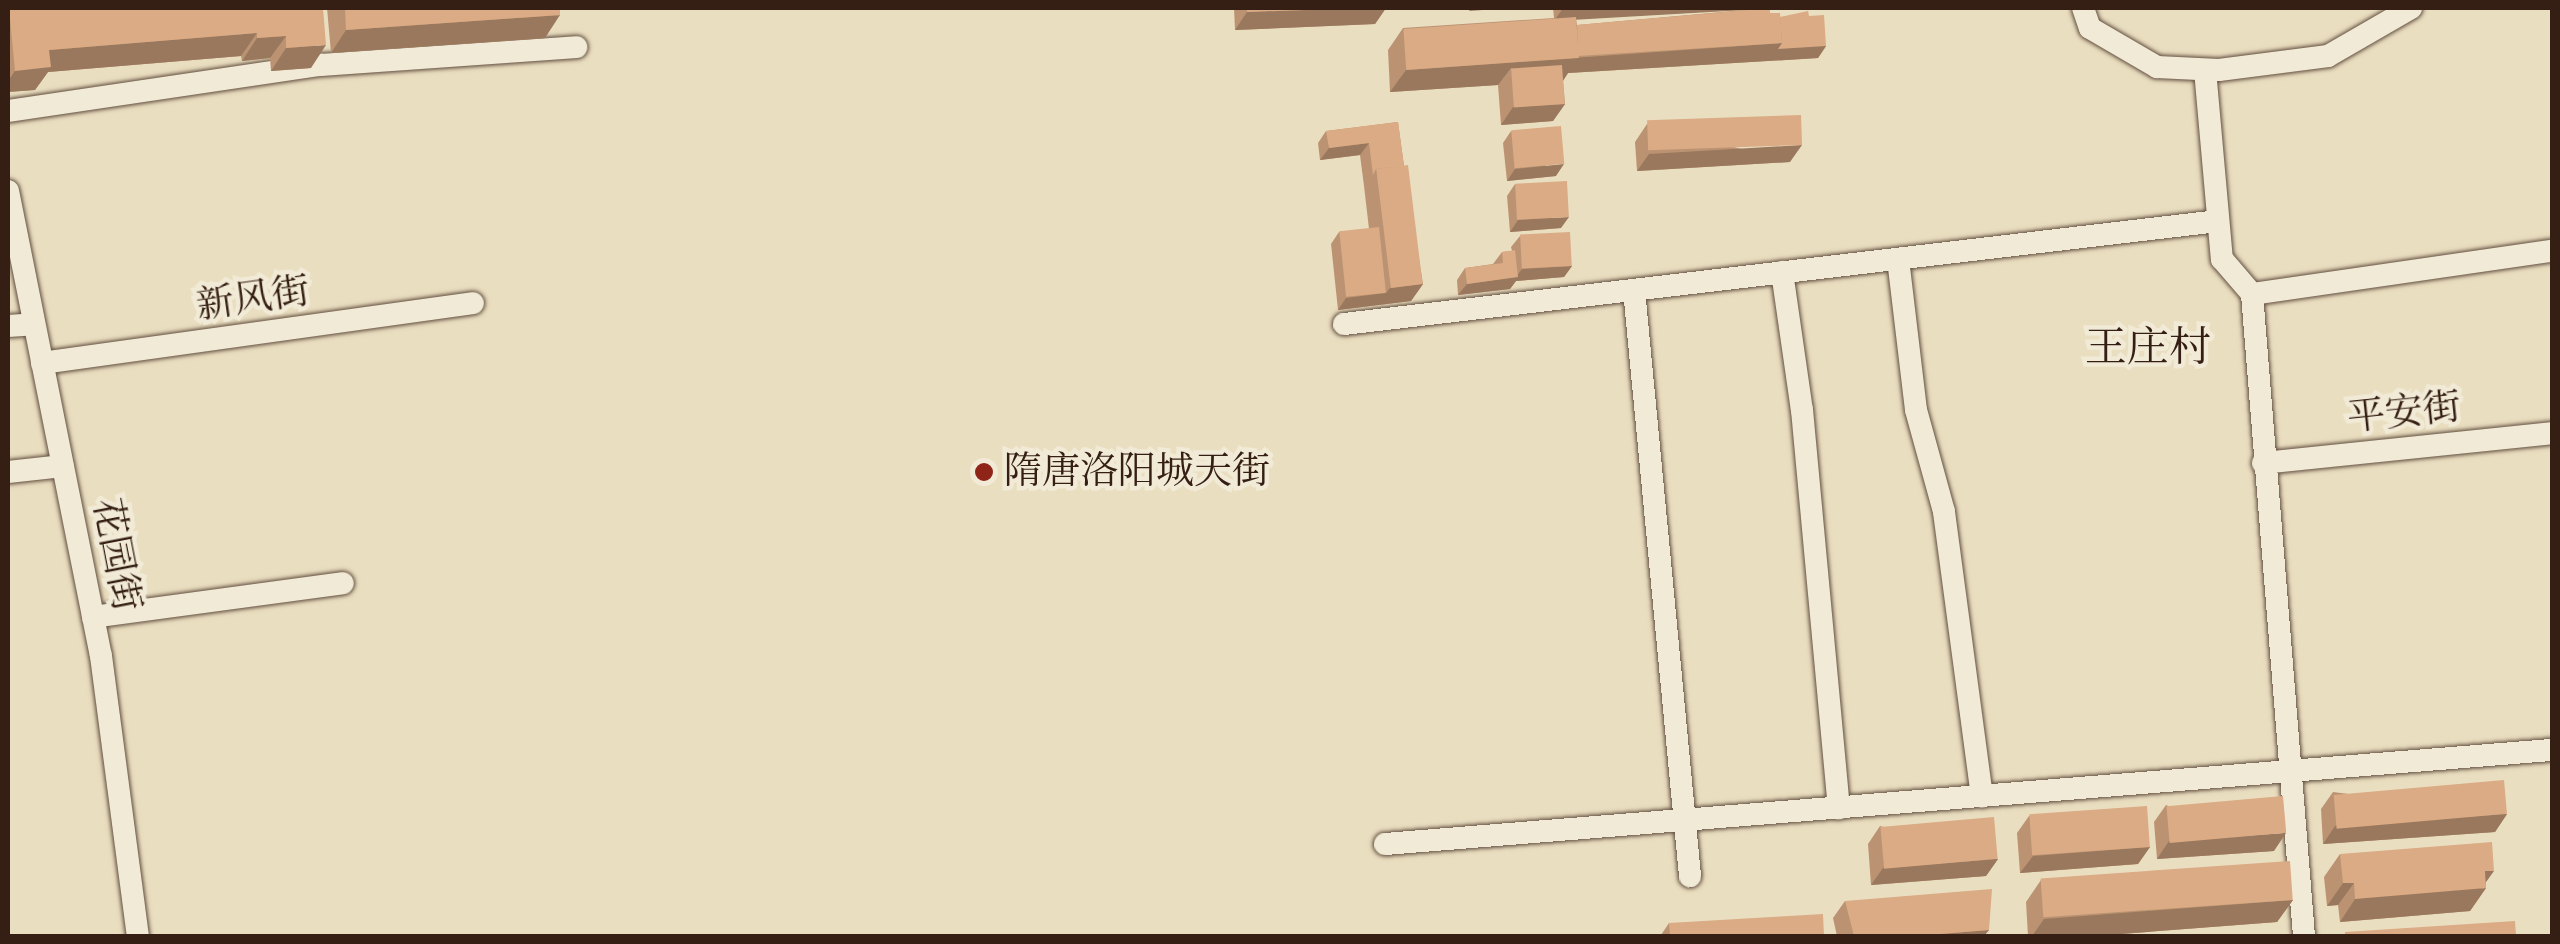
<!DOCTYPE html>
<meta charset="utf-8">
<style>
body{margin:0}
#map{position:relative;width:2560px;height:944px;overflow:hidden;background:#eadec0;font-family:Cardo,"Noto Serif SC",serif}
div>[style]{position:absolute}
.roads{filter:drop-shadow(0 0 2px #624f3f) drop-shadow(0 0 2px #624f3f)}
.minor>*{height:22px;margin:-11px;padding:0 11px;transform-origin:11px;border-radius:11px;background:#f1ead6}
.wall>*{inset:0;background:#bb9372}
.shaded-wall>*{inset:0;background:#99785d}
.building>*{inset:0;background:#daab85;transform-origin:0 0}
.dots>*{width:28px;height:28px;translate:-50% -50%;box-sizing:border-box;border:5px solid #f1ead6;border-radius:50%}
span{translate:-50% -50%;white-space:nowrap;text-align:center;line-height:1.15;-webkit-text-stroke:9px #f1ead6;paint-order:stroke}
.street-label{font-size:38px;color:#351f14}
.poi-label{font-size:38px;color:#351f14}
.left{translate:0 -50%;text-align:left}
.quarter-label{font-size:42px;color:#351f14}
.frame{position:absolute;inset:0;border:10px solid #351f14;pointer-events:none}
</style>
<div id="map">
<div class="roads">
<div class="minor">
<div style="left:2083px;top:8px;width:21px;rotate:71deg"></div>
<div style="left:2090px;top:28px;width:78px;rotate:30.2deg"></div>
<div style="left:2157px;top:67px;width:62px;rotate:2.8deg"></div>
<div style="left:2219px;top:70px;width:110px;rotate:-7.3deg"></div>
<div style="left:2328px;top:56px;width:96px;rotate:-30deg"></div>
<div style="left:2205px;top:70px;width:190px;rotate:84.9deg"></div>
<div style="left:2222px;top:259px;width:46px;rotate:49.4deg"></div>
<div style="left:2252px;top:294px;width:644px;rotate:85.37deg"></div>
<div style="left:8px;top:111px;width:316px;rotate:-8.4deg"></div>
<div style="left:321px;top:65px;width:256px;rotate:-4deg"></div>
<div style="left:8px;top:191px;width:474px;rotate:78.7deg"></div>
<div style="left:101px;top:656px;width:282px;rotate:82.5deg"></div>
<div style="left:1898px;top:259px;width:152px;rotate:83.2deg"></div>
<div style="left:1916px;top:410px;width:106px;rotate:74.6deg"></div>
<div style="left:1944px;top:512px;width:287px;rotate:82.4deg"></div>
<div style="left:1782px;top:272px;width:139px;rotate:81.8deg"></div>
<div style="left:1802px;top:410px;width:400px;rotate:84.7deg"></div>
<div style="left:1634px;top:290px;width:589px;rotate:84.54deg"></div>
<div style="left:2252px;top:294px;width:303px;rotate:-8.2deg"></div>
<div style="left:1344px;top:324px;width:880px;rotate:-6.72deg"></div>
<div style="left:8px;top:326px;width:26px;rotate:-4deg"></div>
<div style="left:42px;top:363px;width:435px;rotate:-7.9deg"></div>
<div style="left:2263px;top:463px;width:291px;rotate:-5.9deg"></div>
<div style="left:8px;top:472px;width:55px;rotate:-6.2deg"></div>
<div style="left:93px;top:617px;width:252px;rotate:-7.7deg"></div>
<div style="left:1385px;top:844px;width:1171px;rotate:-4.61deg"></div>
</div>
</div>
<div class="wall">
<div style="clip-path:polygon(8px 8px,323px 8px,311px 68px,271px 71px,270px 58px,242px 61px,241px 56px,48px 72px,35px 90px,8px 92px)"></div>
<div style="clip-path:polygon(327px 8px,560px 8px,545px 38px,331px 53px)"></div>
<div style="clip-path:polygon(1234px 8px,1386px 8px,1375px 24px,1235px 30px)"></div>
<div style="clip-path:polygon(evenodd,1553px 8px,1779px 8px,1770px 8px,1770px 13px,1780px 17px,1809px 16px,1826px 46px,1818px 58px,1568px 73px,1563px 80px,1565px 104px,1553px 121px,1501px 125px,1498px 85px,1390px 92px,1388px 50px,1403px 28px,1554px 18px,1553px 8px,1755px 9px,1577px 25px,1576px 19px,1755px 9px)"></div>
<div style="clip-path:polygon(1398px 122px,1404px 166px,1423px 284px,1411px 301px,1338px 310px,1331px 244px,1339px 232px,1369px 229px,1364px 186px,1360px 155px,1320px 160px,1318px 143px,1326px 131px)"></div>
<div style="clip-path:polygon(1647px 124px,1790px 162px,1637px 171px,1635px 142px)"></div>
<div style="clip-path:polygon(1511px 131px,1556px 176px,1507px 181px,1503px 143px)"></div>
<div style="clip-path:polygon(1515px 184px,1561px 228px,1510px 232px,1507px 196px)"></div>
<div style="clip-path:polygon(1520px 236px,1572px 266px,1564px 277px,1516px 281px,1510px 289px,1458px 295px,1457px 280px,1465px 268px,1493px 264px,1502px 252px,1512px 251px,1511px 247px)"></div>
<div style="clip-path:polygon(2333px 792px,2507px 814px,2495px 832px,2323px 844px,2321px 809px)"></div>
<div style="clip-path:polygon(2166px 805px,2274px 851px,2157px 859px,2154px 822px)"></div>
<div style="clip-path:polygon(2029px 816px,2150px 847px,2138px 864px,2020px 873px,2017px 833px)"></div>
<div style="clip-path:polygon(1880px 826px,1998px 859px,1986px 876px,1871px 885px,1868px 844px)"></div>
<div style="clip-path:polygon(2340px 854px,2486px 882px,2486px 888px,2470px 911px,2340px 922px,2338px 905px,2327px 906px,2324px 877px)"></div>
<div style="clip-path:polygon(2041px 880px,2293px 900px,2277px 922px,2094px 936px,2028px 936px,2026px 902px)"></div>
<div style="clip-path:polygon(1845px 901px,1989px 930px,1984px 936px,1837px 936px,1833px 918px)"></div>
<div style="clip-path:polygon(1669px 923px,1824px 936px,1639px 936px,1661px 935px)"></div>
</div>
<div class="shaded-wall">
<div style="clip-path:polygon(1361px 8px,1386px 8px,1375px 24px,1235px 30px,1247px 12px)"></div>
<div style="clip-path:polygon(1471px 8px,1511px 8px,1469px 11px)"></div>
<div style="clip-path:polygon(1563px 8px,1779px 8px,1554px 21px)"></div>
<div style="clip-path:polygon(560px 15px,545px 38px,331px 53px,346px 30px)"></div>
<div style="clip-path:polygon(257px 33px,241px 56px,48px 72px,35px 90px,8px 92px,8px 81px,15px 71px,49px 50px)"></div>
<div style="clip-path:polygon(286px 36px,270px 58px,242px 61px,257px 38px)"></div>
<div style="clip-path:polygon(1782px 43px,1826px 46px,1818px 58px,1568px 73px,1563px 81px,1511px 68px,1498px 85px,1390px 92px,1406px 70px)"></div>
<div style="clip-path:polygon(326px 45px,311px 68px,271px 71px,286px 48px)"></div>
<div style="clip-path:polygon(1565px 104px,1553px 121px,1501px 125px,1513px 107px)"></div>
<div style="clip-path:polygon(1369px 143px,1360px 155px,1320px 160px,1329px 148px)"></div>
<div style="clip-path:polygon(1802px 145px,1790px 162px,1637px 171px,1649px 154px)"></div>
<div style="clip-path:polygon(1564px 164px,1556px 176px,1507px 181px,1515px 169px)"></div>
<div style="clip-path:polygon(1569px 217px,1561px 228px,1510px 232px,1518px 220px)"></div>
<div style="clip-path:polygon(1572px 266px,1564px 277px,1516px 281px,1510px 289px,1458px 295px,1467px 284px,1516px 277px,1522px 269px)"></div>
<div style="clip-path:polygon(1423px 284px,1411px 301px,1338px 310px,1346px 298px,1386px 293px,1390px 288px)"></div>
<div style="clip-path:polygon(2507px 814px,2495px 832px,2323px 844px,2335px 826px)"></div>
<div style="clip-path:polygon(2286px 833px,2274px 851px,2157px 859px,2169px 841px)"></div>
<div style="clip-path:polygon(2150px 847px,2138px 864px,2020px 873px,2033px 856px)"></div>
<div style="clip-path:polygon(1998px 859px,1986px 876px,1871px 885px,1883px 868px)"></div>
<div style="clip-path:polygon(2485px 871px,2494px 871px,2481px 889px,2486px 888px,2470px 911px,2340px 922px,2355px 899px)"></div>
<div style="clip-path:polygon(2343px 883px,2354px 883px,2338px 905px,2327px 906px)"></div>
<div style="clip-path:polygon(2293px 900px,2277px 922px,2094px 936px,2032px 936px,2044px 919px)"></div>
<div style="clip-path:polygon(1989px 930px,1984px 936px,1916px 936px)"></div>
</div>
<div class="building">
<div style="clip-path:polygon(9px 8px,323px 8px,326px 45px,286px 48px,286px 36px,257px 38px,257px 33px,49px 50px,51px 67px,15px 71px)"></div>
<div style="clip-path:polygon(345px 8px,560px 8px,560px 15px,346px 30px)"></div>
<div style="clip-path:polygon(1247px 8px,1361px 8px,1247px 12px)"></div>
<div style="clip-path:polygon(1770px 8px,1770px 13px,1780px 13px,1782px 43px,1578px 56px,1577px 25px)"></div>
<div style="clip-path:polygon(1808px 11px,1809px 16px,1824px 15px,1826px 46px,1778px 49px,1782px 43px,1780px 17px)"></div>
<div style="left:1576px;top:17px;width:41px;height:173px;rotate:86deg"></div>
<div style="left:1562px;top:65px;width:39px;height:51px;rotate:86deg"></div>
<div style="left:1801px;top:115px;width:30px;height:154px;rotate:88deg"></div>
<div style="clip-path:polygon(1398px 122px,1404px 166px,1376px 169px,1373px 175px,1369px 143px,1329px 148px,1326px 131px)"></div>
<div style="left:1561px;top:126px;width:38px;height:50px;rotate:85deg"></div>
<div style="left:1408px;top:165px;width:120px;height:32px;rotate:83deg"></div>
<div style="left:1567px;top:181px;width:36px;height:52px;rotate:87deg"></div>
<div style="left:1379px;top:227px;width:66px;height:40px;rotate:84deg"></div>
<div style="left:1570px;top:232px;width:34px;height:50px;rotate:87deg"></div>
<div style="clip-path:polygon(1515px 250px,1518px 277px,1467px 284px,1465px 268px,1503px 263px,1502px 252px)"></div>
<div style="left:2504px;top:780px;width:34px;height:171px;rotate:85deg"></div>
<div style="left:2283px;top:796px;width:37px;height:117px;rotate:85deg"></div>
<div style="left:2147px;top:806px;width:41px;height:118px;rotate:86deg"></div>
<div style="left:1994px;top:817px;width:42px;height:114px;rotate:85deg"></div>
<div style="clip-path:polygon(2492px 842px,2494px 871px,2485px 871px,2486px 888px,2355px 899px,2354px 883px,2343px 883px,2340px 854px)"></div>
<div style="left:2290px;top:861px;width:39px;height:250px;rotate:86deg"></div>
<div style="clip-path:polygon(1992px 889px,1989px 930px,1916px 936px,1854px 936px,1845px 901px)"></div>
<div style="clip-path:polygon(1823px 914px,1824px 936px,1670px 936px,1669px 923px)"></div>
<div style="clip-path:polygon(2515px 921px,2516px 936px,2345px 936px,2345px 932px)"></div>
</div>
<div class="dots">
<div style="left:984px;top:472px;background:#8f2418"></div>
</div>
<div class="street-label">
<span style="left:253px;top:299px;rotate:-8deg">新风街</span>
<span style="left:2404px;top:413px;rotate:-6deg">平安街</span>
<span style="left:116px;top:555px;rotate:79deg">花园街</span>
</div>
<div class="poi-label">
<span class="left" style="left:1004px;top:472px">隋唐洛阳城天街</span>
</div>
<div class="quarter-label">
<span style="left:2148px;top:348px">王庄村</span>
</div>
<div class="frame"></div>
</div>
